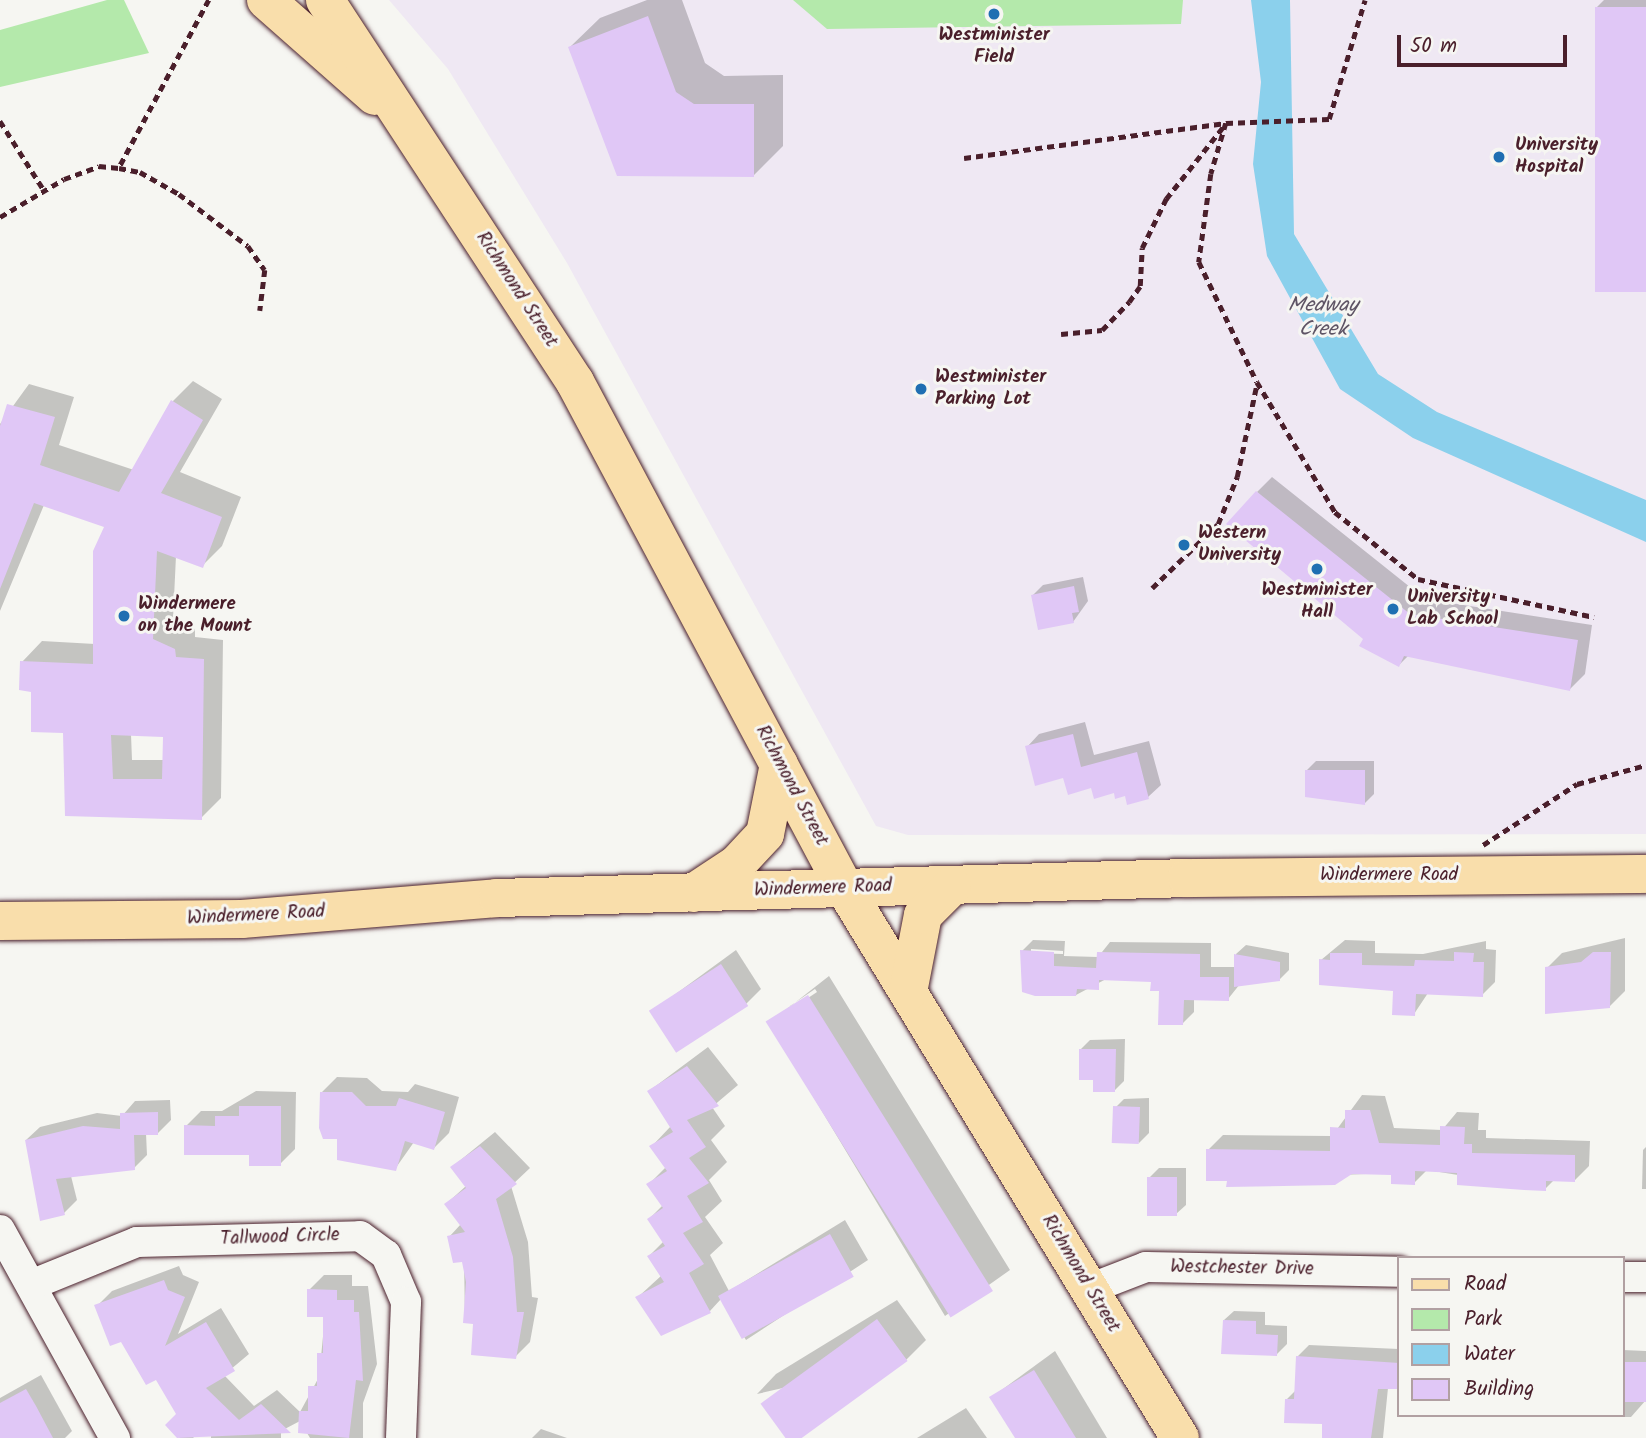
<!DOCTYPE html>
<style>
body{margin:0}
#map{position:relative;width:1646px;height:1438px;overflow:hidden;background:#f6f6f2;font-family:Kalam,sans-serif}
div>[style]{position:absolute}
.built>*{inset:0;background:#efe8f3}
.green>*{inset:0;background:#b4e9ab}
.water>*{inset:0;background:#8bd0ec}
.shadow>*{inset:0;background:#0003}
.building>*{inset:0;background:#e0c7f6;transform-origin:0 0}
.path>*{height:4.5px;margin-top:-2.25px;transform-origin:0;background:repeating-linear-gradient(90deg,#4a1f2b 0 7px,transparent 0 12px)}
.roads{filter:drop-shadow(0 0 2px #4a1f2b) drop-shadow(0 0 2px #4a1f2b)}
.minor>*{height:30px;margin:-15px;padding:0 15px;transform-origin:15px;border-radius:15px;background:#f6f6f2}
.major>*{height:38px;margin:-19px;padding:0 19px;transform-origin:19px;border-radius:19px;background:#f9deab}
.dots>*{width:19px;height:19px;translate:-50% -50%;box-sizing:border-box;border:4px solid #f6f6f2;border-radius:50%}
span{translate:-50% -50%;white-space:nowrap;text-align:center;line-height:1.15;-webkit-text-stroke:6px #f6f6f2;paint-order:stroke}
.poi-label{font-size:19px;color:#4a1f2b;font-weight:700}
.left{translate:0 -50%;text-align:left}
.street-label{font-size:19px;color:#4a1f2b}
.water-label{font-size:21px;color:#5e5465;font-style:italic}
.legend{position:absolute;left:1397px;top:1256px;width:228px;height:161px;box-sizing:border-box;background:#f6f6f2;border:2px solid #b1a0a2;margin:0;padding:9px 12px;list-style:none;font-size:21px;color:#4a1f2b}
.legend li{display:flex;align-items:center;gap:14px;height:35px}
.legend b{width:35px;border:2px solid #b1a0a2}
.scale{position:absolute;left:1397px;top:35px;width:170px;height:32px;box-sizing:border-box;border:4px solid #4a1f2b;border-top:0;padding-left:9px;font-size:21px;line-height:24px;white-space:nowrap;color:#4a1f2b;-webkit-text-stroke:5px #f6f6f2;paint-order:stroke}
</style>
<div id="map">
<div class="built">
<div style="clip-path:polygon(389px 0,1646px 0,1646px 834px,908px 835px,876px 826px,567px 263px,448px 69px)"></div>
</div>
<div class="green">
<div style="clip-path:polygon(107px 0,124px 0,149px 53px,0 87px,0 30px)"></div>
<div style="clip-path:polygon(793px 0,1183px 0,1181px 24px,827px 29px)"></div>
</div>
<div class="water">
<div style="clip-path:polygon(1251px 0,1290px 0,1294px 234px,1378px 374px,1437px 412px,1646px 500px,1646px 542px,1413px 438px,1340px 389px,1267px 256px,1253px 164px,1261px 82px)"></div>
</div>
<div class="shadow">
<div style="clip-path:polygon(647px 0,682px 0,705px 63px,724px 76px,783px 75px,783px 146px,753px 176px,570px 47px,600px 18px)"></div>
<div style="clip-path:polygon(1604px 0,1646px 0,1646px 292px,1596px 8px)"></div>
<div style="clip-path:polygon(evenodd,193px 381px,222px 399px,180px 472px,241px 497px,222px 546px,202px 566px,176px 556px,173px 619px,195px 629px,195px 637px,223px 640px,221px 798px,201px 818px,67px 815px,65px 732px,33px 690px,22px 662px,42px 641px,95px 644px,107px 526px,44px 505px,0 611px,0 424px,29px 384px,74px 397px,59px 445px,134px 470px,173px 401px,193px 381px,131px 734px,164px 735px,164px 760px,132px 760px,131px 734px)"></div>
<div style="clip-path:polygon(1272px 477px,1425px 599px,1592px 625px,1585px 674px,1570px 689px,1408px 656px,1399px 665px,1365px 638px,1257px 492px)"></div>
<div style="clip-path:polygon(1083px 577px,1088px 601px,1073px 622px,1033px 595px,1043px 585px)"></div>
<div style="clip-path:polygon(1085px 722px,1094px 755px,1149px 741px,1161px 785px,1148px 797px,1092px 786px,1065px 776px,1027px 747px,1039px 734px)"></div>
<div style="clip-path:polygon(1316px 761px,1374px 761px,1374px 794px,1364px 804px,1306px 771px)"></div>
<div style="clip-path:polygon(1625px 938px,1625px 991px,1610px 1006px,1547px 968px,1562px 953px)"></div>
<div style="clip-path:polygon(evenodd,1033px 940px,1065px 941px,1064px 956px,1098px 957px,1110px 942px,1211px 943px,1211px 967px,1236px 967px,1236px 954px,1246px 945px,1289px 953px,1289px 970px,1279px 980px,1240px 984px,1228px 999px,1194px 999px,1194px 1012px,1182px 1024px,1152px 980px,1108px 978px,1076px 995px,1022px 951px,1033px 940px,1031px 949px,1063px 951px,1063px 954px,1031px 953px,1031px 949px)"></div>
<div style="clip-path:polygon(1345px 940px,1375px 941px,1375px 953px,1423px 954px,1486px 941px,1486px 949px,1496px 950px,1495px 982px,1482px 995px,1428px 993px,1414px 1014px,1395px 990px,1321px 960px)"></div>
<div style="clip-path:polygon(736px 950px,761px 989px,746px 1004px,651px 1012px)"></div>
<div style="clip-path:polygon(evenodd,829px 976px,1010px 1270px,945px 1316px,769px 1023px,829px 976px,815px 989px,817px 992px,790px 1010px,790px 1006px,815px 989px)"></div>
<div style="clip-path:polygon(1125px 1039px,1124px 1081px,1114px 1091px,1095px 1078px,1080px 1050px,1090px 1040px)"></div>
<div style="clip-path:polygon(708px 1047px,738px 1085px,712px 1107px,725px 1126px,711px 1140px,727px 1162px,709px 1180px,722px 1201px,705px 1217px,723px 1243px,710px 1255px,729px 1291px,845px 1220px,868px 1260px,746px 1340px,721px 1299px,710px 1311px,638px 1297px,662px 1275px,649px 1256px,664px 1241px,649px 1219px,663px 1205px,648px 1185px,666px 1167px,652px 1146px,671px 1126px,649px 1091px)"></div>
<div style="clip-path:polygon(337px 1077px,367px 1078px,382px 1091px,408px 1092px,415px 1084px,459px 1097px,449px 1133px,434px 1148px,414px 1142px,395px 1169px,339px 1137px,322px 1092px)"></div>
<div style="clip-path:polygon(256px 1091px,296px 1092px,295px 1149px,280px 1164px,186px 1126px,201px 1111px,222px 1111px)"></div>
<div style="clip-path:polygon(1362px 1095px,1385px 1096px,1394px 1128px,1442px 1130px,1457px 1112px,1479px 1113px,1478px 1130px,1486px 1130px,1486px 1138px,1590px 1141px,1589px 1166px,1574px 1181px,1554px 1180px,1545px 1189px,1427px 1170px,1414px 1183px,1393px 1173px,1228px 1179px,1208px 1150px,1223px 1135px,1332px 1136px)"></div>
<div style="clip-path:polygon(1149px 1098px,1149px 1133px,1139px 1143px,1115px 1108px,1124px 1099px)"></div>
<div style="clip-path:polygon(170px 1100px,171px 1120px,158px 1133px,146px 1133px,147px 1155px,134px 1168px,71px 1176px,77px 1200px,64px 1213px,26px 1140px,40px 1127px,97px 1113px,122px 1116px,135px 1101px)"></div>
<div style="clip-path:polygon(495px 1132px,530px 1168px,511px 1186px,528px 1242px,532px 1297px,538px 1298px,530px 1342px,515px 1357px,475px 1322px,465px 1322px,464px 1259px,449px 1237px,461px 1224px,446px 1204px,466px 1186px,452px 1167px)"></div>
<div style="clip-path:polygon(1646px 1147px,1646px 1189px,1642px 1189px,1643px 1150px)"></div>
<div style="clip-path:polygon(1159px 1168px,1186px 1168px,1186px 1205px,1176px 1214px,1149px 1178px)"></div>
<div style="clip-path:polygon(179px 1266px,183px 1275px,199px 1282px,178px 1334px,221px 1308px,249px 1354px,224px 1375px,254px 1406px,277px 1390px,300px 1412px,319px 1377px,325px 1316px,309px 1290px,324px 1275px,352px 1275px,352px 1286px,368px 1286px,377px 1364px,363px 1403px,363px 1438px,310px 1438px,300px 1421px,281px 1431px,281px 1438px,211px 1438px,211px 1420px,193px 1438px,180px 1438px,167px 1425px,178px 1414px,156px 1377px,97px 1306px,112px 1291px)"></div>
<div style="clip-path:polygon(897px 1300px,926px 1340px,906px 1360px,757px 1394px,776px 1374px)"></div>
<div style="clip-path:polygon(1234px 1311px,1265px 1312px,1265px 1325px,1287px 1326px,1287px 1344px,1277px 1354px,1224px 1320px)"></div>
<div style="clip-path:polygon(1309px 1345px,1399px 1349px,1399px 1389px,1388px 1388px,1383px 1438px,1324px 1438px,1324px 1422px,1286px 1400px,1296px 1390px,1297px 1357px)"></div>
<div style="clip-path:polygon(1623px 1350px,1646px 1351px,1646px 1400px,1631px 1417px,1609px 1417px,1623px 1415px)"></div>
<div style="clip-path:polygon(1055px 1351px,1107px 1438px,1016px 1438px,992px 1397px)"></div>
<div style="clip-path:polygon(41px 1375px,72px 1431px,65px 1438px,0 1438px,0 1398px)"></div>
<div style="clip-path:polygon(966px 1408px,987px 1438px,917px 1438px)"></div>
<div style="clip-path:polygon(541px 1429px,567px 1438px,532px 1438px)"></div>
</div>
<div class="building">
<div style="left:1595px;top:7px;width:51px;height:285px"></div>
<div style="clip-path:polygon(648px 16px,676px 92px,694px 104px,754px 104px,754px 177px,617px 176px,568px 47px)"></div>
<div style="clip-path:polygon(evenodd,171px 400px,203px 420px,161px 493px,222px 517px,203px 568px,157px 551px,153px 639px,175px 649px,176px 657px,204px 659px,202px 820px,65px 816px,63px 733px,31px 732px,31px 692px,19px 690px,20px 661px,93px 664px,93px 551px,104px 527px,34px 503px,0 589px,0 426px,7px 404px,55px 417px,40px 465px,119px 492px,171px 400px,111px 735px,163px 737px,162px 779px,113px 779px,111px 735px)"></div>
<div style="clip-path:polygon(1256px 491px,1410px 614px,1578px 640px,1570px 691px,1404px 656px,1399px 667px,1359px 646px,1363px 639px,1226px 524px)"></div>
<div style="clip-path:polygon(1074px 586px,1079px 612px,1072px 613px,1074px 623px,1038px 630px,1031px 595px)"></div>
<div style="clip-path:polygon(1073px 734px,1081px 767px,1137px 752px,1149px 799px,1127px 805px,1125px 796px,1115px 799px,1114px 793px,1094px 799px,1091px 788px,1068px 795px,1063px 778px,1035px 786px,1025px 746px)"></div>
<div style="clip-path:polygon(1305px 770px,1365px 770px,1365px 805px,1305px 797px)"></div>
<div style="clip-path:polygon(1020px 950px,1054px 952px,1054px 966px,1096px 968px,1097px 952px,1200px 954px,1200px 977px,1229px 977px,1229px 1001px,1184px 1000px,1183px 1025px,1158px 1025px,1159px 991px,1150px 991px,1151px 982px,1099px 980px,1099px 990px,1077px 989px,1076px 996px,1035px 996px,1022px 992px)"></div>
<div style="clip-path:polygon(1454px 952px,1474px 953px,1473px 962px,1484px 962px,1483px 997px,1416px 994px,1415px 1016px,1392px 1015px,1393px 991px,1319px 985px,1319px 959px,1330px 960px,1330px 953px,1362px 953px,1362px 965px,1414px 966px,1415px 960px,1454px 961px)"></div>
<div style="clip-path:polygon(1593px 952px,1611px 952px,1610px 1008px,1545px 1014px,1545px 967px,1581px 962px)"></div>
<div style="clip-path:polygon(1234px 954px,1280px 962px,1280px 981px,1234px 987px)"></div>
<div style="left:721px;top:964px;width:50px;height:86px;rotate:57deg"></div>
<div style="left:808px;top:995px;width:349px;height:50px;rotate:58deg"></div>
<div style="clip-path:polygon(1079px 1049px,1116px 1049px,1115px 1092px,1093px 1092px,1093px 1080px,1079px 1080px)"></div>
<div style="clip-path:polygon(687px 1066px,719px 1106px,687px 1120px,706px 1147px,689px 1158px,709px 1183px,687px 1196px,703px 1222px,683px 1233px,704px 1264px,689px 1273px,711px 1313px,661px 1336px,635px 1297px,664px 1282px,647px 1256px,665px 1246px,647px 1219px,663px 1208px,646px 1184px,667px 1171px,649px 1146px,673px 1132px,647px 1091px)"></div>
<div style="clip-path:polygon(320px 1092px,352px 1092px,366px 1106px,396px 1106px,399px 1098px,445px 1112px,434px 1150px,405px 1141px,396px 1171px,337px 1160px,337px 1139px,323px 1139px,319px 1128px)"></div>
<div style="clip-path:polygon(239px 1106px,281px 1106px,281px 1166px,249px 1166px,249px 1155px,184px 1155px,184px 1125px,215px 1126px,215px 1116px,239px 1116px)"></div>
<div style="left:1140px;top:1107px;width:37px;height:27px;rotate:92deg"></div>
<div style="clip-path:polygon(1345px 1110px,1370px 1110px,1379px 1143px,1440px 1145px,1440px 1126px,1465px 1127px,1464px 1144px,1472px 1144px,1472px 1153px,1575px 1155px,1575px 1182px,1546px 1181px,1546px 1191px,1524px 1190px,1457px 1185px,1457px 1173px,1415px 1171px,1415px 1185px,1391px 1184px,1391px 1175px,1352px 1174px,1335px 1185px,1226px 1187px,1227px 1181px,1206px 1181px,1206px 1149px,1330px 1151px,1330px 1127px,1345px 1128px)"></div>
<div style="clip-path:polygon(158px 1112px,158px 1135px,134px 1135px,135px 1170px,56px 1179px,65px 1215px,40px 1221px,25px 1140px,83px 1126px,120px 1129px,120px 1113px)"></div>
<div style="clip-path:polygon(480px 1146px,517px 1184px,496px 1199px,513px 1257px,517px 1312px,524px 1312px,516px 1359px,471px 1355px,473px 1324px,463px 1323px,466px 1282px,462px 1262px,453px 1263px,447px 1236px,465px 1232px,444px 1204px,466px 1188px,450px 1167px)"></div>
<div style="left:1147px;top:1177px;width:30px;height:39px"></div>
<div style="left:830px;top:1234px;width:49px;height:128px;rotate:61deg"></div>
<div style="clip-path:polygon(164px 1280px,168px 1290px,185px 1297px,165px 1346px,206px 1322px,235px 1371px,206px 1388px,239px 1420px,261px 1404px,291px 1433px,177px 1438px,165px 1425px,176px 1414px,156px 1380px,146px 1385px,121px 1342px,110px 1346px,94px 1305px)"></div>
<div style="clip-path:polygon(307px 1289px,337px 1290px,337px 1300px,354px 1300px,354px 1312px,359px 1312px,363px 1381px,356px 1380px,349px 1438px,298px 1433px,299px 1411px,308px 1411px,308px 1386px,317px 1386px,317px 1353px,323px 1353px,323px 1317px,307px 1317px)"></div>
<div style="left:877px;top:1319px;width:52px;height:144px;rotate:54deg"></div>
<div style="clip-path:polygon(1223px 1320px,1256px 1321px,1256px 1334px,1278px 1335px,1277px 1356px,1221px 1354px)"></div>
<div style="clip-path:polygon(1296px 1356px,1399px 1363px,1399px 1389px,1378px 1389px,1371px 1438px,1322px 1438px,1322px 1424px,1284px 1423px,1285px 1399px,1294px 1399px)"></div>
<div style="left:1623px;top:1362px;width:23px;height:40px"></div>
<div style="clip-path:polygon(1034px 1370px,1076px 1438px,1015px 1438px,989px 1397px)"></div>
<div style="clip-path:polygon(26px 1389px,36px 1406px,53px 1438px,0 1438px,0 1403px)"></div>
</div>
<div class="path">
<div style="left:209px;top:0;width:191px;rotate:118.2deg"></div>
<div style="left:119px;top:168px;width:21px;rotate:11deg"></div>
<div style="left:140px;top:172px;width:45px;rotate:29.4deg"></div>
<div style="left:179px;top:194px;width:86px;rotate:37deg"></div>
<div style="left:248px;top:246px;width:29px;rotate:55deg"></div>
<div style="left:265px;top:270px;width:41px;rotate:97deg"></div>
<div style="left:0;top:121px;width:82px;rotate:57.5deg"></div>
<div style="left:1226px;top:123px;width:53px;rotate:106.4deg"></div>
<div style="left:1211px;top:174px;width:89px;rotate:97.8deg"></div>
<div style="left:1199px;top:262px;width:133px;rotate:64.2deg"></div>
<div style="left:1257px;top:382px;width:152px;rotate:59deg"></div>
<div style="left:1335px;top:512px;width:107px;rotate:38.9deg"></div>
<div style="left:1418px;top:579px;width:180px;rotate:12.2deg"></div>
<div style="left:964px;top:158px;width:264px;rotate:-7.6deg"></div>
<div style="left:1226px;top:123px;width:103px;rotate:-2.2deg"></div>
<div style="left:1329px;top:119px;width:124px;rotate:-73.2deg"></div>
<div style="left:0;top:217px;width:74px;rotate:-30.7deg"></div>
<div style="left:64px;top:179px;width:37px;rotate:-20deg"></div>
<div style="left:99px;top:166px;width:20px;rotate:6deg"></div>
<div style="left:1061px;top:334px;width:41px;rotate:-5.6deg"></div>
<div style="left:1102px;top:330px;width:39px;rotate:-46deg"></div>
<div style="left:1129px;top:302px;width:19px;rotate:-55deg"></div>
<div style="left:1140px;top:286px;width:38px;rotate:-87deg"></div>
<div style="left:1142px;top:248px;width:55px;rotate:-63.9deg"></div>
<div style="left:1166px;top:199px;width:92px;rotate:-51.6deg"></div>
<div style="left:1152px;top:588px;width:92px;rotate:-44.1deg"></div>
<div style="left:1218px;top:524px;width:51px;rotate:-68deg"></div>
<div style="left:1237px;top:477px;width:96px;rotate:-78deg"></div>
<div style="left:1483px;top:845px;width:112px;rotate:-33deg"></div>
<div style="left:1577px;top:784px;width:72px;rotate:-15.4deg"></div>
</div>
<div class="roads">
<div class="minor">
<div style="left:0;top:1230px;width:238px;rotate:61.1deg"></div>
<div style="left:1623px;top:1277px;width:23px"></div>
<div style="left:31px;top:1285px;width:114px;rotate:-22.1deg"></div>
<div style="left:137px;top:1242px;width:223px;rotate:-1.5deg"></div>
<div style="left:360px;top:1236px;width:32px;rotate:36deg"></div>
<div style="left:386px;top:1255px;width:51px;rotate:66.9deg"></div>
<div style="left:406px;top:1302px;width:136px;rotate:92.1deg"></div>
<div style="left:1089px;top:1289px;width:61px;rotate:-21.1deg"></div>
<div style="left:1146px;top:1267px;width:253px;rotate:1.1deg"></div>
</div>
<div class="major">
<div style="left:266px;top:0;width:145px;rotate:41.4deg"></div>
<div style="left:325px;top:0;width:457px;rotate:56.8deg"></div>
<div style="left:575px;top:382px;width:574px;rotate:61.96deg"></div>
<div style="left:845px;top:889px;width:643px;rotate:58.61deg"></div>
<div style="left:693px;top:893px;width:53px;rotate:-33.4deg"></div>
<div style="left:737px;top:864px;width:41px;rotate:-47deg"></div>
<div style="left:765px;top:834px;width:71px;rotate:-78.7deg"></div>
<div style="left:0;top:921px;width:242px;rotate:-0.5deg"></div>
<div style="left:242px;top:919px;width:257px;rotate:-4.7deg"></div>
<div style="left:498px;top:898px;width:689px;rotate:-1.66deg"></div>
<div style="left:1187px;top:878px;width:459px;rotate:-0.5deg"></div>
<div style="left:908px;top:992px;width:78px;rotate:-79deg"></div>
<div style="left:923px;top:915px;width:41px;rotate:-45deg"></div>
</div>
</div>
<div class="dots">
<div style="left:994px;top:14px;background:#1f6fb2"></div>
<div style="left:1499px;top:157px;background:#1f6fb2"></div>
<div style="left:921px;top:389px;background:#1f6fb2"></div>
<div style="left:1184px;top:545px;background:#1f6fb2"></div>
<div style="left:1317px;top:569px;background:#1f6fb2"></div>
<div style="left:1393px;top:609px;background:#1f6fb2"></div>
<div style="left:124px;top:616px;background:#1f6fb2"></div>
</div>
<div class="poi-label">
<span style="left:994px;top:47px">Westminister<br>Field</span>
<span class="left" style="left:1515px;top:157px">University<br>Hospital</span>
<span class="left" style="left:935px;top:389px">Westminister<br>Parking Lot</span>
<span class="left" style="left:1198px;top:545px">Western<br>University</span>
<span style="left:1317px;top:602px">Westminister<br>Hall</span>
<span class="left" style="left:1407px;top:609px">University<br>Lab School</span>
<span class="left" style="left:138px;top:616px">Windermere<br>on the Mount</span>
</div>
<div class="street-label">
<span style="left:516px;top:290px;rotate:57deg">Richmond Street</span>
<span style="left:791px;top:786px;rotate:62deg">Richmond Street</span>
<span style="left:1389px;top:876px">Windermere Road</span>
<span style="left:823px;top:889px;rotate:-2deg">Windermere Road</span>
<span style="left:256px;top:916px;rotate:-3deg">Windermere Road</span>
<span style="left:280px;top:1238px;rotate:-2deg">Tallwood Circle</span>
<span style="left:1242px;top:1269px;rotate:1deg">Westchester Drive</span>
<span style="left:1080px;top:1274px;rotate:59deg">Richmond Street</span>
</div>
<div class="water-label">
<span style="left:1323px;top:318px">Medway<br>Creek</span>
</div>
<ul class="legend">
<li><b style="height:9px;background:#f9deab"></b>Road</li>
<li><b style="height:19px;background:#b4e9ab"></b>Park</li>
<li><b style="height:19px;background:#8bd0ec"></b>Water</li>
<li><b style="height:19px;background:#e0c7f6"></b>Building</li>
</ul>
<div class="scale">50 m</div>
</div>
